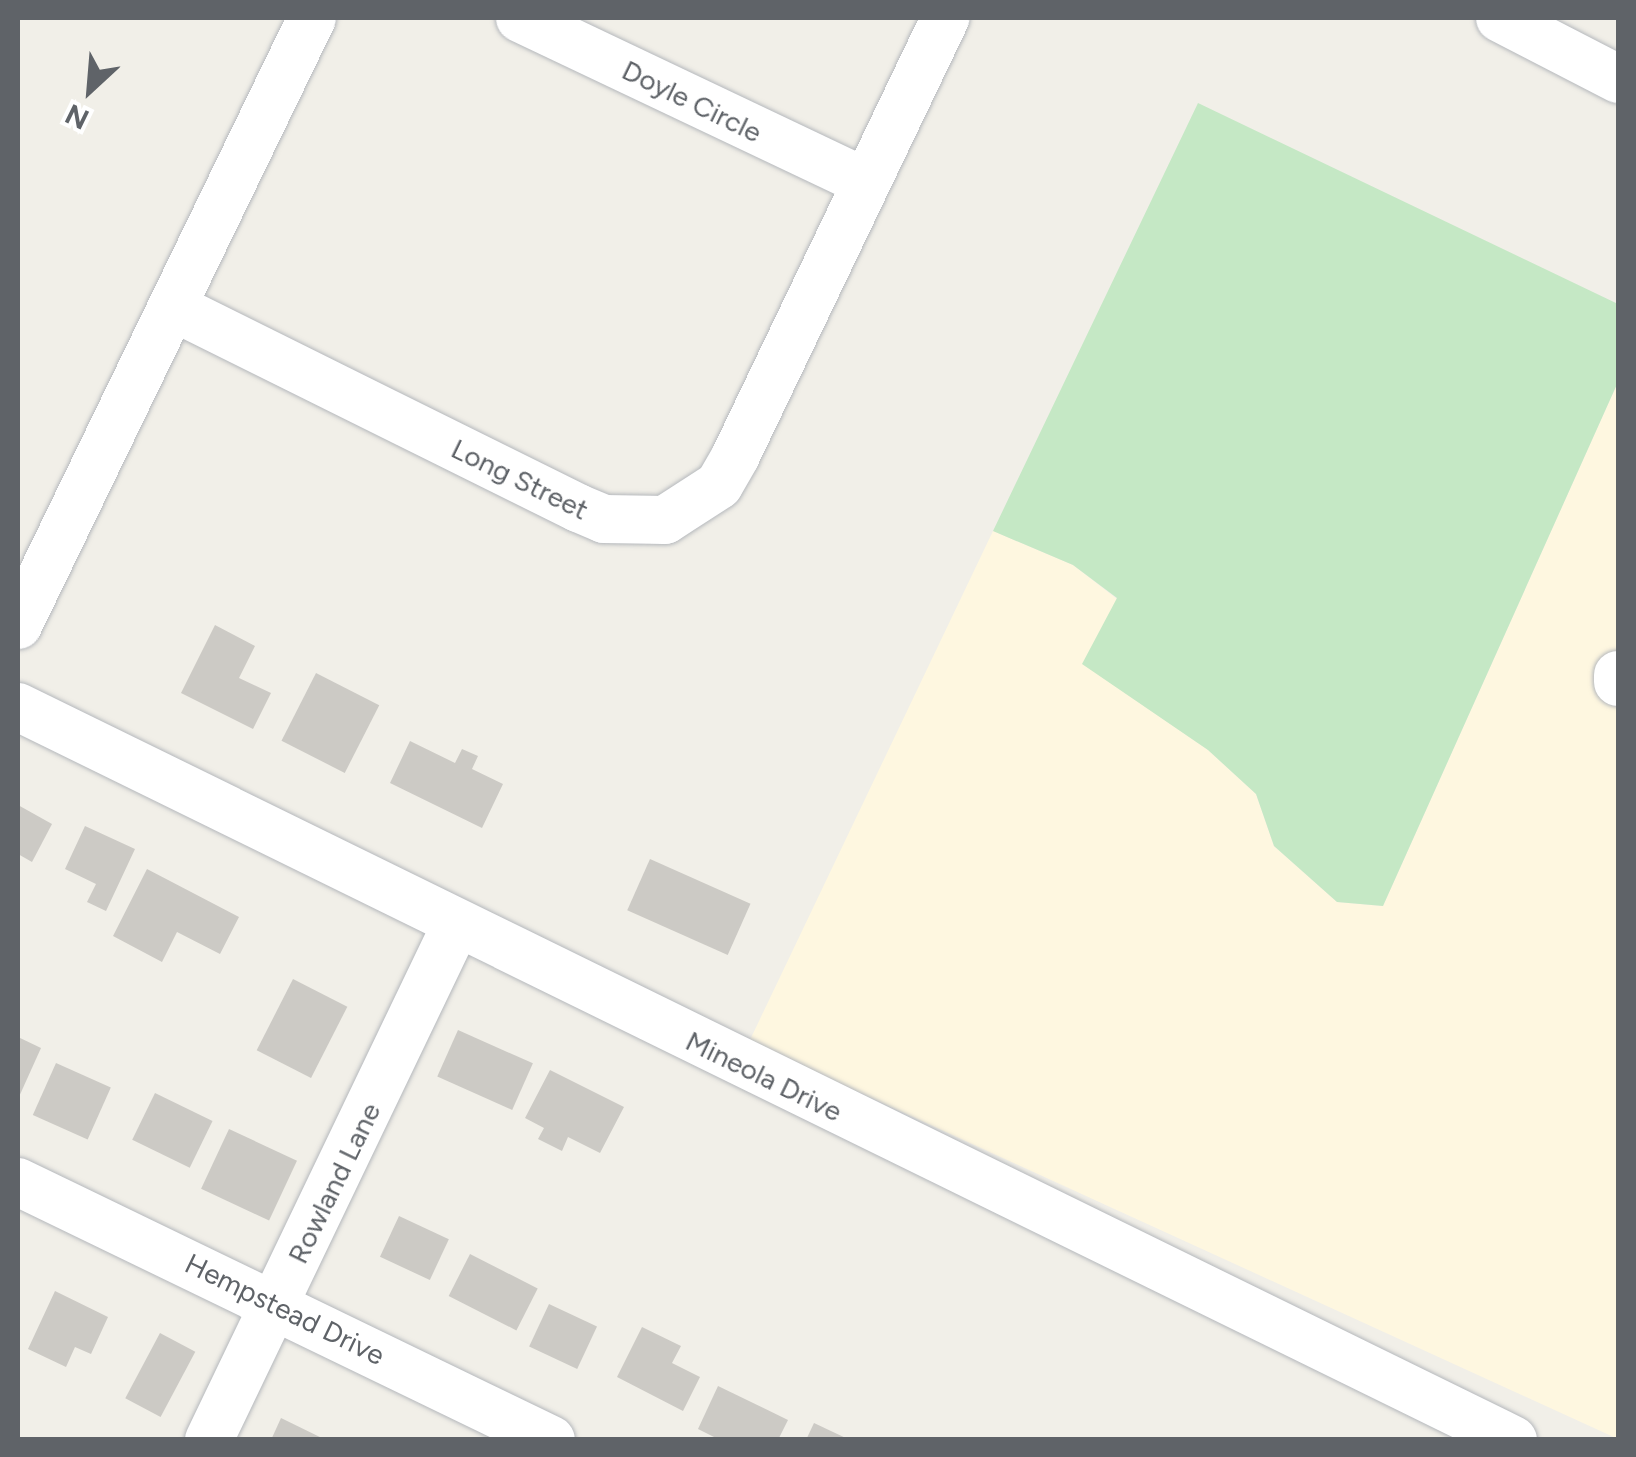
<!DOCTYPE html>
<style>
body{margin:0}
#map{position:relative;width:1636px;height:1457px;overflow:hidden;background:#f1efe8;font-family:Figtree,sans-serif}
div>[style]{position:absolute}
.commercial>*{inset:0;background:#fef7e0}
.green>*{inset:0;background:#c5e8c5}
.building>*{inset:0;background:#cccac5;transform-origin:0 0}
.roads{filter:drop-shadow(0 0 2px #b5b8bc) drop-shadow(0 0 2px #b5b8bc)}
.minor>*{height:48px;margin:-24px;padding:0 24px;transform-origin:24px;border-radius:24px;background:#fff}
span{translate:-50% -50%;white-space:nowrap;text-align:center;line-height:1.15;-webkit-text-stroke:8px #fff;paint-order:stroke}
.street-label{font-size:28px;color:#5f6368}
.frame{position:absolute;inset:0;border:20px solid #5f6368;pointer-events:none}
.north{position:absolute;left:40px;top:40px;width:100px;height:100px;-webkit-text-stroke:8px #fff;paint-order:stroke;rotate:206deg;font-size:28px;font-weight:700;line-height:40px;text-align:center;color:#5f6368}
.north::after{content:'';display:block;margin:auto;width:35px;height:45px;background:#5f6368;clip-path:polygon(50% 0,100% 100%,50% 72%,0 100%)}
</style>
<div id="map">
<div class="commercial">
<div style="clip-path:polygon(1618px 382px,1618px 1439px,749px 1042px,993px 531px,1073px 565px,1117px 599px,1083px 664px,1208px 750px,1256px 794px,1274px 846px,1337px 902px,1383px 906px)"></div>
</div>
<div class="green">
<div style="clip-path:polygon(1198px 103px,1618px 304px,1618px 382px,1383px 906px,1337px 902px,1274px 846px,1256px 794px,1208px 750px,1082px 664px,1117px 598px,1073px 565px,993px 531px)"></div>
</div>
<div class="building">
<div style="clip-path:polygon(215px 625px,255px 646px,239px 678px,271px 693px,253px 729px,181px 693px)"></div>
<div style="left:316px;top:673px;width:71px;height:76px;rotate:27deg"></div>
<div style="clip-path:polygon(410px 741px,455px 763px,462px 749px,478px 756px,472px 769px,503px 784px,482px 828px,390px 783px)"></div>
<div style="clip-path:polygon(18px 805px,52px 824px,32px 862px,18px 854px)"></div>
<div style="clip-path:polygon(85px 826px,135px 849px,106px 911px,87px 902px,96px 884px,65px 869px)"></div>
<div style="left:650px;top:859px;width:110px;height:56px;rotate:24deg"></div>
<div style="clip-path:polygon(147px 869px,239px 917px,220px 954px,177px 932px,162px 962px,113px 936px)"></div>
<div style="left:293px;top:979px;width:61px;height:80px;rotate:27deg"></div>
<div style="left:458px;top:1030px;width:82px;height:51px;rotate:24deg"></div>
<div style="clip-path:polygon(18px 1037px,41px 1048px,18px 1099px)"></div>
<div style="left:56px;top:1063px;width:60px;height:57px;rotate:24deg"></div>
<div style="clip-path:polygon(550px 1070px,624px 1107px,600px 1153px,568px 1137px,562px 1151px,538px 1139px,544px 1128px,525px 1118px)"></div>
<div style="left:155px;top:1093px;width:64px;height:52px;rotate:26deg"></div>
<div style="left:229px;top:1129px;width:75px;height:66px;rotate:25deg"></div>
<div style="left:399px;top:1216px;width:55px;height:45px;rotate:25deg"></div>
<div style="left:470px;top:1254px;width:76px;height:47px;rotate:27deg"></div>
<div style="clip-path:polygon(55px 1291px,108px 1317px,91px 1354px,75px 1347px,66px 1367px,28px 1349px)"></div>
<div style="left:549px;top:1304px;width:53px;height:47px;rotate:25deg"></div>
<div style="clip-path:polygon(642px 1327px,681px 1346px,672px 1363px,700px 1377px,683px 1411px,617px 1377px)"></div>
<div style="left:160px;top:1333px;width:40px;height:74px;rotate:28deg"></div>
<div style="clip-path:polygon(718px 1386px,788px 1420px,778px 1440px,720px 1440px,698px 1429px)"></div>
<div style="clip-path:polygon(281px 1418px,326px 1440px,271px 1440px)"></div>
<div style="clip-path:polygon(814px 1423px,850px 1440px,806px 1440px)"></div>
</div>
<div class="roads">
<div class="minor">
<div style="left:520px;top:18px;width:383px;rotate:25.4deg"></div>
<div style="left:1500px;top:18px;width:133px;rotate:27.3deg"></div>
<div style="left:175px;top:308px;width:450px;rotate:26.4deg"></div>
<div style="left:578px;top:508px;width:28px;rotate:23deg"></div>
<div style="left:604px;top:519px;width:61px;rotate:0.9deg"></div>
<div style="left:665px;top:520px;width:64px;rotate:-32.9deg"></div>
<div style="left:719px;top:485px;width:34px;rotate:-60deg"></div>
<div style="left:736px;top:455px;width:484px;rotate:-64.4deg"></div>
<div style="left:18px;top:625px;width:674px;rotate:-64.16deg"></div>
<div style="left:1618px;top:675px;width:7px;rotate:90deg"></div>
<div style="left:18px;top:707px;width:1665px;rotate:26.12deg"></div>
<div style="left:18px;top:1182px;width:592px;rotate:25.83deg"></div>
<div style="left:209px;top:1440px;width:571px;rotate:-64.38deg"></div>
</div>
</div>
<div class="street-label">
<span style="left:692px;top:101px;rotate:26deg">Doyle Circle</span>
<span style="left:520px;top:479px;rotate:26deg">Long Street</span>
<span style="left:764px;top:1076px;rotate:26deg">Mineola Drive</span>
<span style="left:334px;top:1183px;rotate:-64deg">Rowland Lane</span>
<span style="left:285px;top:1309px;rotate:26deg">Hempstead Drive</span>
</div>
<div class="frame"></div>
<div class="north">N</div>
</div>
